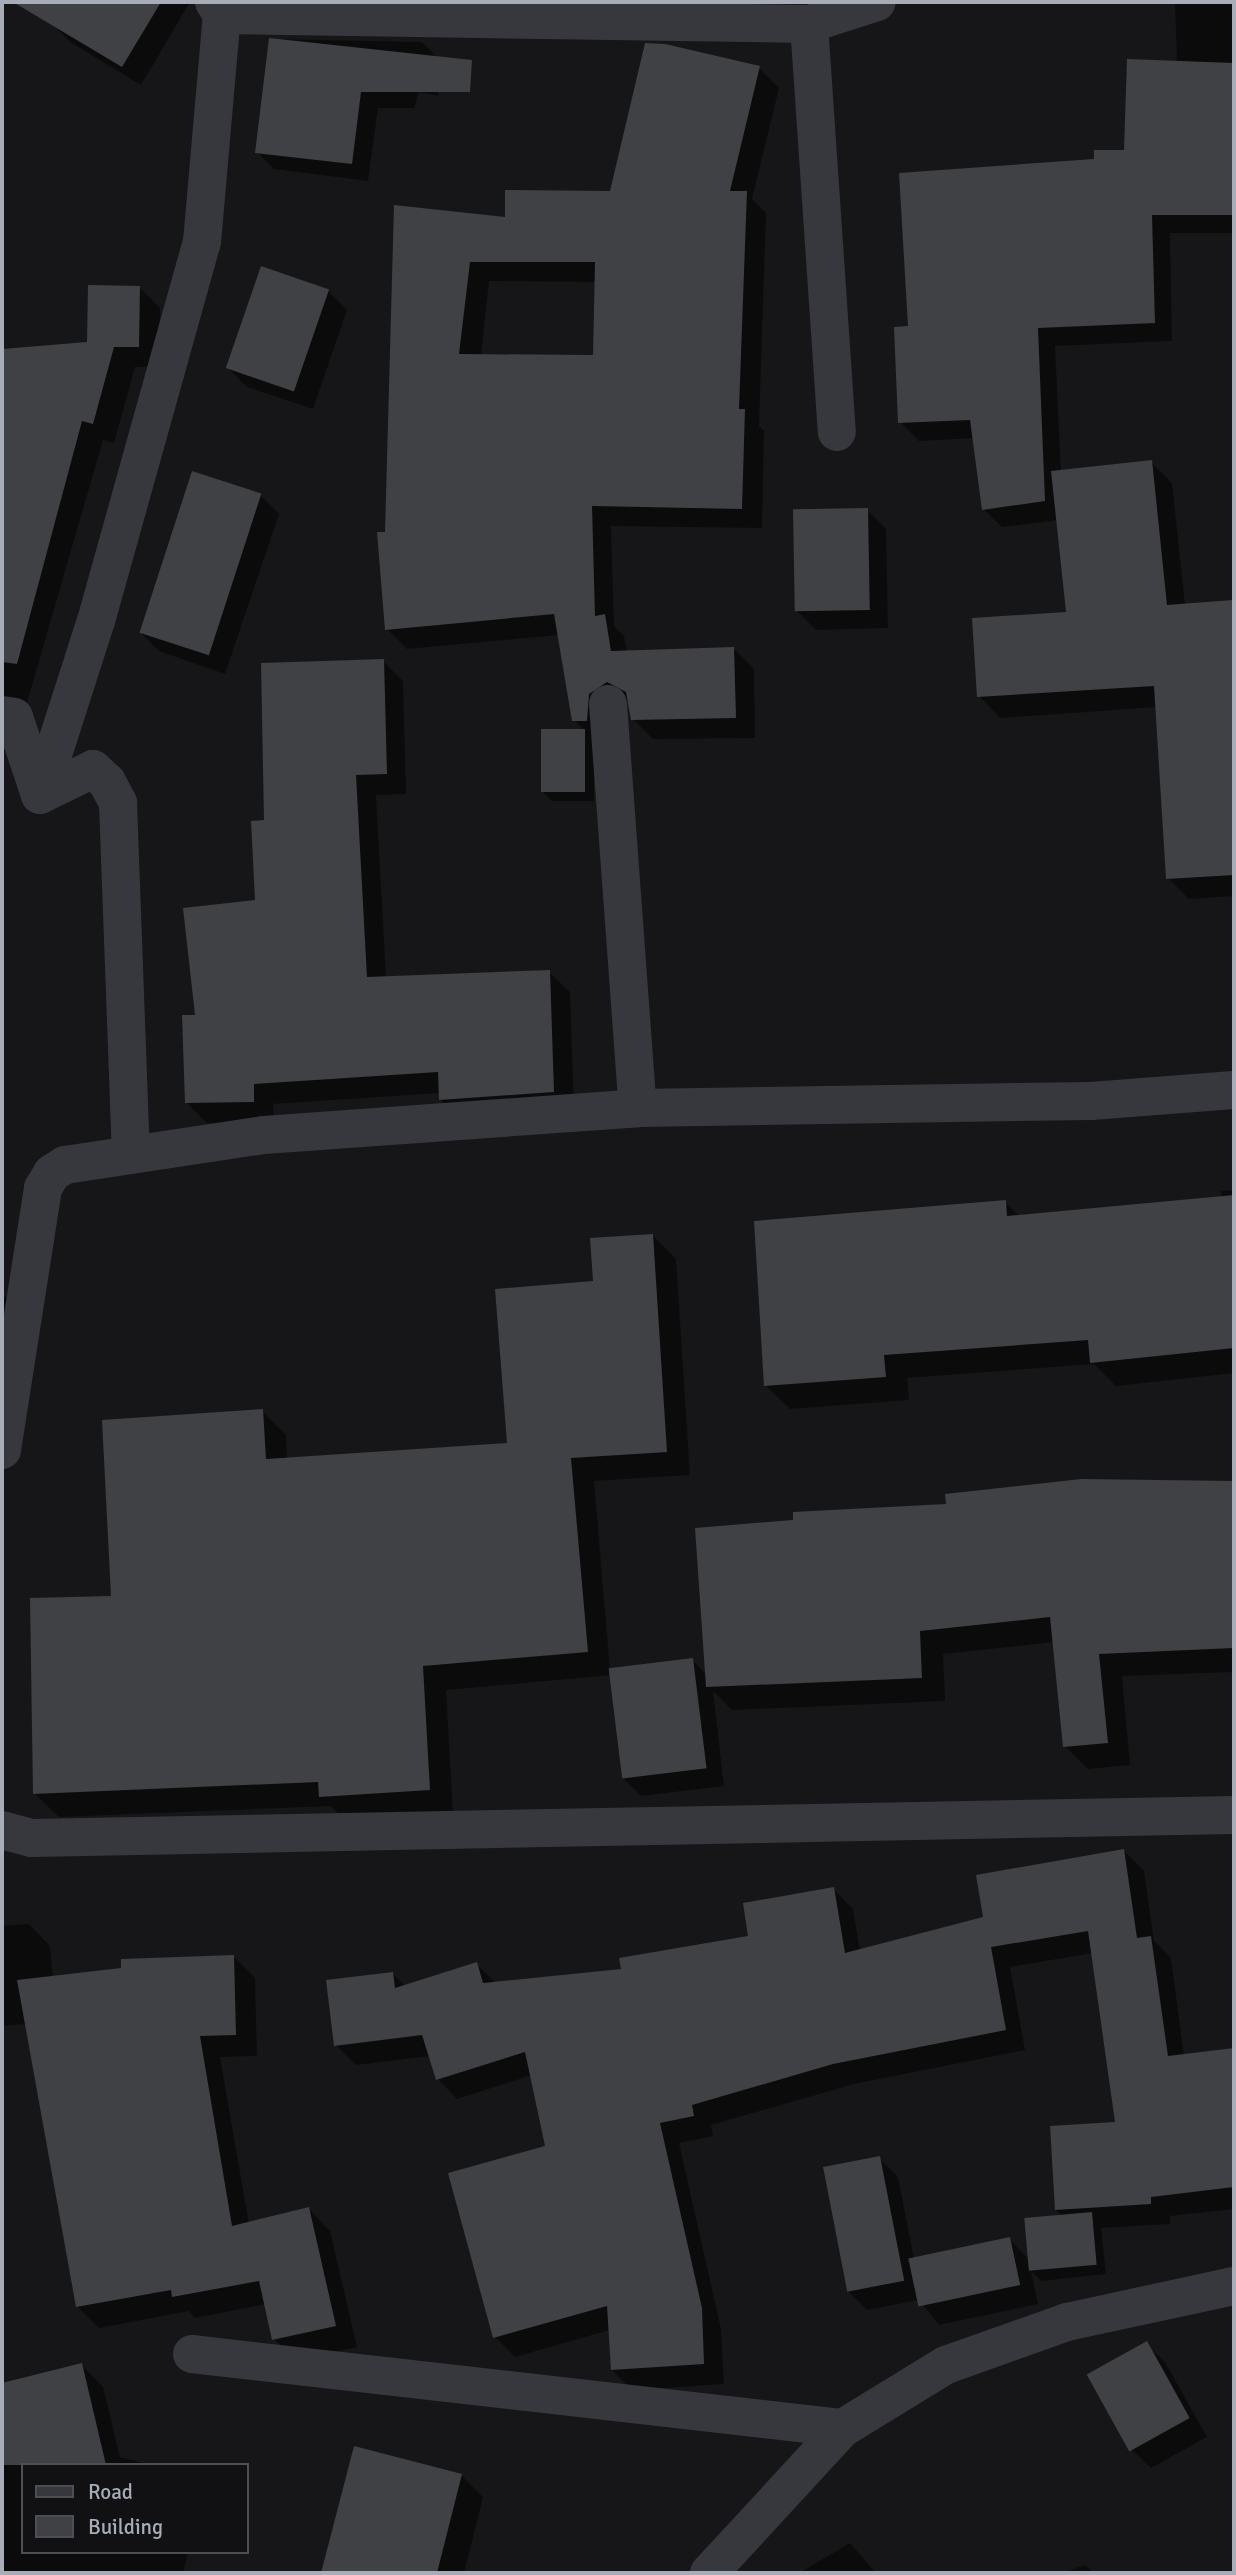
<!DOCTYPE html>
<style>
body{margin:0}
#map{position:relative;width:1236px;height:2575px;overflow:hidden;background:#161618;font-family:Signika,sans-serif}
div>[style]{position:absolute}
.shadow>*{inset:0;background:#0007}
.building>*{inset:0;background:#404145;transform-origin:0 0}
.minor>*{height:38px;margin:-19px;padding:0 19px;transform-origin:19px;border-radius:19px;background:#37383d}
span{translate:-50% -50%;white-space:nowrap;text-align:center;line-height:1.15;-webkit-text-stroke:5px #111113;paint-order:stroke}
.frame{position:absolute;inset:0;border:4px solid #a8adb8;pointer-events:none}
.legend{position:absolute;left:21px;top:2463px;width:228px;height:91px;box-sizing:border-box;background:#111113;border:2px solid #4d4f55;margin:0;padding:9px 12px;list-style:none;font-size:21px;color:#a8adb8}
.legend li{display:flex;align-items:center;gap:14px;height:35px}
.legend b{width:35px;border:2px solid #4d4f55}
</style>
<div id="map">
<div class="shadow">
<div style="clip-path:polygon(63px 2px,190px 2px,141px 85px,70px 42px,51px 23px)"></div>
<div style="clip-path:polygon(1175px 2px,1234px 2px,1234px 233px,1170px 233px,1172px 341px,1055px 346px,1061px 472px,1151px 462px,1172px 483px,1185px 605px,1234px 602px,1234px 896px,1189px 899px,1168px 878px,1157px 707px,1000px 718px,979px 696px,1068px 613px,1058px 520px,1002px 527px,983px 509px,974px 438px,919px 441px,900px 422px,909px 328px,1096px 161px,1125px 152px,1177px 63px)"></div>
<div style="clip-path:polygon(270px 39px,422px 42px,439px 59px,438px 96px,419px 92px,414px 108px,378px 108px,368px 181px,274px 169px,257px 152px)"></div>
<div style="clip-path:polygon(evenodd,759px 68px,779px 88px,752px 199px,766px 213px,759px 426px,764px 431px,762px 528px,611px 526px,614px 626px,624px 636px,627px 652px,734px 649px,754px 669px,755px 738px,653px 739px,633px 719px,628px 701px,608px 714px,594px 740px,594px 801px,552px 801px,542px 791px,585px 731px,574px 720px,559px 635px,407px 649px,387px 629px,395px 206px,506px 219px,611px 192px,759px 68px,489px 281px,596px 282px,594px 357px,481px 356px,489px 281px)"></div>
<div style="clip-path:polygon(139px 287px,160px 308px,159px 367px,135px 367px,114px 443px,103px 440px,26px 706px,2px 699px,2px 351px,89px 344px)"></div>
<div style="clip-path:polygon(328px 291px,347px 310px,313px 409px,247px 387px,228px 368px)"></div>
<div style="clip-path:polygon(260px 495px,279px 514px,225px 674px,159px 651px,140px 632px)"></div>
<div style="clip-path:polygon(867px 510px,886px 529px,888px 628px,816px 630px,797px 611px)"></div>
<div style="clip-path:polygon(383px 661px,403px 681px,406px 794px,376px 795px,386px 978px,549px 972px,570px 992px,574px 1112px,461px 1120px,441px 1100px,440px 1093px,273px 1104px,274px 1122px,207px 1123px,187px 1103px,197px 1016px,257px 902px,266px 822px)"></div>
<div style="clip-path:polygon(1234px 1190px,1234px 1373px,1116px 1386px,1094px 1364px,907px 1378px,909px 1400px,790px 1409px,766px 1386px,1005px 1202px,1020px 1217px,1222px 1198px,1221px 1191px)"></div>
<div style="clip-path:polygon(653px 1236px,676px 1259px,690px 1475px,594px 1481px,610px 1670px,692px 1660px,707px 1675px,948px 1506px,1081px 1481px,1234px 1482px,1234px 1672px,1122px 1676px,1130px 1765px,1088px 1769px,1065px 1746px,1055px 1642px,943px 1654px,945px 1701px,732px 1710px,713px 1691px,724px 1786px,641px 1796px,622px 1777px,612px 1675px,446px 1690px,453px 1813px,344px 1820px,331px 1806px,59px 1817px,35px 1794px,113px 1598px,262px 1411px,286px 1435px,287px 1460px,509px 1444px,595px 1283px)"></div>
<div style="clip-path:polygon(2px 1294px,20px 1312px,2px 1381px)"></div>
<div style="clip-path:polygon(1124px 1851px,1144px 1871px,1154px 1941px,1171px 1958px,1184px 2056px,1234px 2050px,1234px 2209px,1170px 2216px,1170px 2224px,1101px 2228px,1106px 2274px,1041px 2281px,1031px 2271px,1038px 2304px,939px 2325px,919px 2300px,867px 2310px,848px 2291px,879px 2158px,898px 2177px,914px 2259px,1009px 2239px,1030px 2260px,1063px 2216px,1056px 2210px,1117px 2124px,1093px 1953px,1010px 1967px,1025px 2050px,854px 2084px,711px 2125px,713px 2136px,679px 2143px,721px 2329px,724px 2384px,632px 2390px,612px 2370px,610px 2330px,515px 2357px,495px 2337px,547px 2147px,532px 2075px,457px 2099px,438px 2079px,430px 2056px,356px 2065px,336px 2045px,392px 1973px,405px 1986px,476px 1964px,496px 1983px,623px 1970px,750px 1937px,833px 1889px,853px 1909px,860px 1951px,985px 1919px)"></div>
<div style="clip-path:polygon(29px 1924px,50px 1946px,53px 1978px,233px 1956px,255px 1978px,257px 2056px,220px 2057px,249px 2224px,309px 2209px,330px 2231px,357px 2347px,296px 2360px,274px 2339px,266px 2304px,195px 2318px,189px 2311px,99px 2328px,77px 2306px,27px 2024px,2px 2026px,2px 1926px)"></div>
<div style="clip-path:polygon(1146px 2344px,1165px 2362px,1207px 2437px,1151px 2468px,1132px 2450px)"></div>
<div style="clip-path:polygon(82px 2365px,103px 2387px,120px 2457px,151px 2465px,23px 2465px,23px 2552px,188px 2552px,183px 2573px,2px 2573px,2px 2385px)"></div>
<div style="clip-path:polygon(355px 2448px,461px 2475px,483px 2497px,464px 2573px,323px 2573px)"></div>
<div style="clip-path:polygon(850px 2543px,876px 2573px,799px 2573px)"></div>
<div style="clip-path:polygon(1085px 2565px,1094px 2573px,1062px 2573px)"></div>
</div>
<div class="building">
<div style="clip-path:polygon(13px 2px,161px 2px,122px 67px)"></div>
<div style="clip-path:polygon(269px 38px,472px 60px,470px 92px,361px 92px,352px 164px,255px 153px)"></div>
<div style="clip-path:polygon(evenodd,645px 43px,665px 44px,760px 66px,730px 191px,747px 191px,739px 409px,745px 409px,742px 509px,592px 506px,595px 616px,605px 614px,611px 651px,734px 647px,736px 718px,631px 720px,626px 692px,607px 682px,589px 694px,587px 721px,572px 721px,554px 614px,385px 630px,377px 532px,385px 532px,394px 205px,505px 217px,505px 190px,610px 191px,645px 43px,470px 262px,595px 262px,593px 355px,459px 354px,470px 262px)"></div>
<div style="clip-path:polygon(1127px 59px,1234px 63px,1234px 215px,1152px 215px,1155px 323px,1038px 328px,1045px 501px,982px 510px,970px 420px,898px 423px,894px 327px,908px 326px,899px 173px,1094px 159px,1094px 150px,1124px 150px)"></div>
<div style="left:261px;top:266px;width:72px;height:108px;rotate:19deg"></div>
<div style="clip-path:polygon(88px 285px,140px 286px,139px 347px,114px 347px,93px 424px,82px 421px,17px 664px,2px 662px,2px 349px,87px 342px)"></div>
<div style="clip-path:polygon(1152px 460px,1167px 605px,1233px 600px,1234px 875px,1166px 879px,1154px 686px,977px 697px,972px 618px,1066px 612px,1051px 471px)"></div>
<div style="left:192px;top:471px;width:73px;height:170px;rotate:18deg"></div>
<div style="left:868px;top:508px;width:102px;height:75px;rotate:89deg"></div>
<div style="clip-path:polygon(384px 659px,387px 774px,356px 775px,367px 977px,550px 970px,554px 1092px,439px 1100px,438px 1072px,254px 1084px,254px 1102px,185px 1103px,182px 1015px,195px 1015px,183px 908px,255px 900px,251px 821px,264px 820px,261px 663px)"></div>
<div style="left:585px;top:729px;width:63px;height:44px;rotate:90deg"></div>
<div style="clip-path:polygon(1234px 1195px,1234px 1348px,1090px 1363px,1088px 1340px,884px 1355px,886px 1377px,764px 1386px,754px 1221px,1006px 1200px,1007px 1216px)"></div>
<div style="clip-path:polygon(653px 1234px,667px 1452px,571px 1458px,588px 1652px,423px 1666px,430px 1790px,319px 1797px,318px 1782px,33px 1794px,30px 1598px,111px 1596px,102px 1420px,263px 1409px,266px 1459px,507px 1443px,495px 1289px,593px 1281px,590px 1238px)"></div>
<div style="clip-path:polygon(1081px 1479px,1234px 1481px,1234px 1648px,1099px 1654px,1108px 1743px,1063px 1747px,1050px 1617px,920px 1631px,922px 1678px,706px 1687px,695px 1528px,793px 1520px,793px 1512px,946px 1504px,945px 1494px)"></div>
<div style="left:693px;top:1658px;width:111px;height:85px;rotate:83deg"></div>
<div style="clip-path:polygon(1124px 1849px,1137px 1938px,1151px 1936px,1168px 2056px,1234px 2048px,1234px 2187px,1151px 2197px,1151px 2204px,1055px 2210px,1050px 2126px,1115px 2122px,1088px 1931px,991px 1947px,1006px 2030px,833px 2064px,692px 2105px,694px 2116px,660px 2123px,702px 2308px,704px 2364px,611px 2370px,607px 2306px,493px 2338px,448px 2173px,545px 2146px,525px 2052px,436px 2080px,422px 2035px,334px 2046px,326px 1980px,393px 1972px,395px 1988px,477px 1962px,483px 1983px,621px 1969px,619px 1958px,748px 1936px,743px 1903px,834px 1887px,845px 1953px,983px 1917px,976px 1875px)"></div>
<div style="clip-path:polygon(234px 1955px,236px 2035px,200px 2036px,232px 2226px,309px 2207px,336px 2326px,272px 2340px,259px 2281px,172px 2297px,171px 2290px,76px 2307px,17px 1980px,121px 1968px,121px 1959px)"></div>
<div style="left:880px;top:2156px;width:127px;height:58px;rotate:79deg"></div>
<div style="left:1092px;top:2212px;width:53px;height:68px;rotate:85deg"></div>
<div style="left:1010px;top:2237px;width:49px;height:104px;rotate:78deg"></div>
<div style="left:1147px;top:2341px;width:88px;height:69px;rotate:61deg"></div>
<div style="clip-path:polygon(82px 2363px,106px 2465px,2px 2465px,2px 2383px)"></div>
<div style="clip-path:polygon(354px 2446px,462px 2474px,437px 2573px,321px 2573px)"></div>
</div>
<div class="minor">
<div style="left:222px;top:15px;width:587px;rotate:0.88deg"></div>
<div style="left:809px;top:24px;width:71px;rotate:-17.9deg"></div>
<div style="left:809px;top:24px;width:409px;rotate:86.1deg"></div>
<div style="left:608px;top:704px;width:405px;rotate:85.8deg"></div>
<div style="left:2px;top:715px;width:12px;rotate:9deg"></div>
<div style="left:14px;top:717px;width:82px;rotate:71.6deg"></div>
<div style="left:40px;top:795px;width:59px;rotate:-26.1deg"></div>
<div style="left:93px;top:769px;width:19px;rotate:43deg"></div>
<div style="left:107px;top:782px;width:24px;rotate:62deg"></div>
<div style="left:118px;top:803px;width:350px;rotate:87.9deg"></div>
<div style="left:40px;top:795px;width:183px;rotate:-72.2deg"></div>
<div style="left:96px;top:621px;width:394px;rotate:-74.4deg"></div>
<div style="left:202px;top:242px;width:228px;rotate:-85deg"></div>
<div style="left:222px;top:15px;width:15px;rotate:-122deg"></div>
<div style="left:2px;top:1450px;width:265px;rotate:-81.1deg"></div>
<div style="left:43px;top:1188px;width:17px;rotate:-59deg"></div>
<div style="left:52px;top:1173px;width:15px;rotate:-32deg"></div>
<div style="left:65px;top:1165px;width:201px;rotate:-8.6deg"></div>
<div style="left:264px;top:1135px;width:375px;rotate:-4.1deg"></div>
<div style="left:638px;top:1108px;width:453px;rotate:-0.9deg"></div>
<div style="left:1091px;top:1101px;width:143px;rotate:-4.4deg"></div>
<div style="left:2px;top:1830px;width:31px;rotate:15deg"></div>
<div style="left:32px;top:1838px;width:1202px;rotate:-1.1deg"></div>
<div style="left:192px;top:2354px;width:655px;rotate:6.49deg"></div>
<div style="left:709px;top:2573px;width:197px;rotate:-47.3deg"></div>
<div style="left:843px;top:2428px;width:121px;rotate:-31.5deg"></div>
<div style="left:946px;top:2365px;width:128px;rotate:-19.6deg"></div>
<div style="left:1067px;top:2322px;width:171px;rotate:-12.2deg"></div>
</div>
<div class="frame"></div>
<ul class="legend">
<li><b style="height:9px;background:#37383d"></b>Road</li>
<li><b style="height:19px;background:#404145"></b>Building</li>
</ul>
</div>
